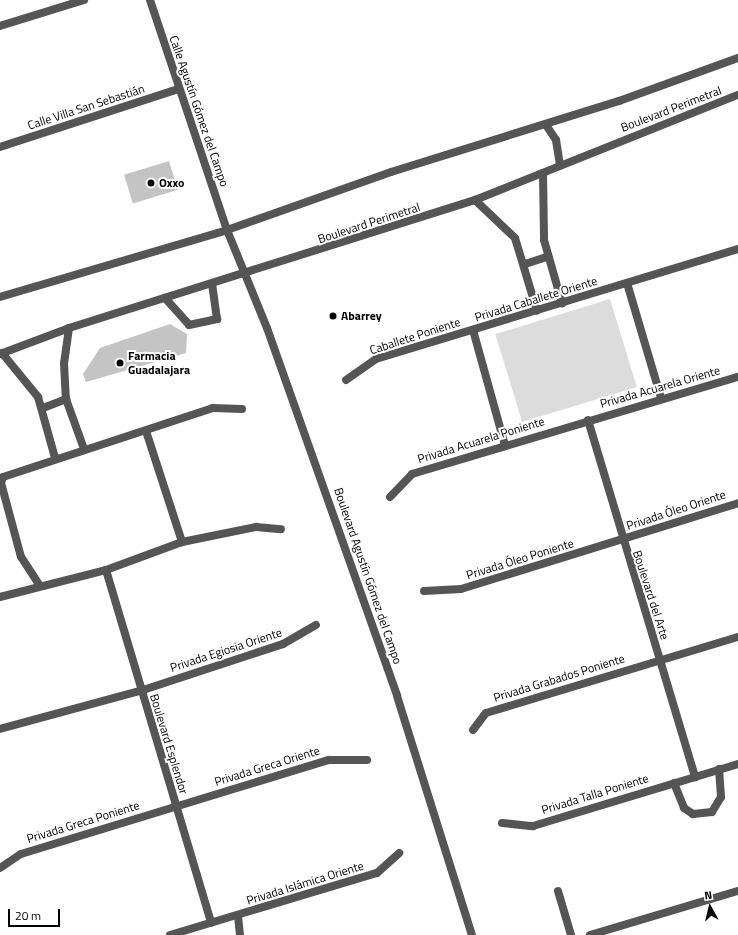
<!DOCTYPE html>
<meta charset="utf-8">
<style>
body{margin:0}
#map{position:relative;width:738px;height:935px;overflow:hidden;background:#fff;font-family:"Titillium Web",sans-serif}
div>[style]{position:absolute}
.green>*{inset:0;background:#dcdcdc;transform-origin:0 0}
.building>*{inset:0;background:#c4c4c4;transform-origin:0 0}
.service>*{height:8px;margin:-4px;padding:0 4px;transform-origin:4px;border-radius:4px;background:#555}
.minor>*{height:8px;margin:-4px;padding:0 4px;transform-origin:4px;border-radius:4px;background:#555}
.tertiary>*{height:8px;margin:-4px;padding:0 4px;transform-origin:4px;border-radius:4px;background:#555}
.dots>*{width:11px;height:11px;translate:-50% -50%;box-sizing:border-box;border:2px solid #fff;border-radius:50%}
span{translate:-50% -50%;white-space:nowrap;text-align:center;line-height:1.15;-webkit-text-stroke:4px #fff;paint-order:stroke}
.street-label{font-size:12px;color:#000}
.poi-label{font-size:12px;color:#000;font-weight:700}
.left{translate:0 -50%;text-align:left}
.north{position:absolute;left:690px;top:887px;width:40px;height:40px;-webkit-text-stroke:3px #fff;paint-order:stroke;rotate:352deg;font-size:11px;font-weight:700;line-height:16px;text-align:center;color:#000}
.north::after{content:'';display:block;margin:auto;width:14px;height:18px;background:#000;clip-path:polygon(50% 0,100% 100%,50% 72%,0 100%)}
.scale{position:absolute;left:8px;top:909px;width:52px;height:18px;box-sizing:border-box;border:2px solid #000;border-top:0;padding-left:5px;font-size:12px;line-height:14px;white-space:nowrap;color:#000;-webkit-text-stroke:3px #fff;paint-order:stroke}
</style>
<div id="map">
<div class="green">
<div style="left:610px;top:299px;width:92px;height:120px;rotate:73deg"></div>
</div>
<div class="building">
<div style="left:169px;top:161px;width:30px;height:47px;rotate:73deg"></div>
<div style="clip-path:polygon(170px 324px,187px 334px,186px 353px,86px 382px,83px 374px,100px 348px)"></div>
</div>
<div class="service">
<div style="left:165px;top:298px;width:36px;rotate:48deg"></div>
<div style="left:189px;top:325px;width:29px;rotate:-12deg"></div>
<div style="left:217px;top:319px;width:35px;rotate:-98deg"></div>
</div>
<div class="minor">
<div style="left:0;top:26px;width:88px;rotate:-17.2deg"></div>
<div style="left:0;top:147px;width:188px;rotate:-18deg"></div>
<div style="left:543px;top:173px;width:67px;rotate:89.1deg"></div>
<div style="left:544px;top:240px;width:66px;rotate:74.1deg"></div>
<div style="left:475px;top:200px;width:55px;rotate:43.5deg"></div>
<div style="left:515px;top:238px;width:76px;rotate:73.2deg"></div>
<div style="left:525px;top:264px;width:23px;rotate:-18deg"></div>
<div style="left:627px;top:283px;width:120px;rotate:73.5deg"></div>
<div style="left:69px;top:328px;width:35px;rotate:98deg"></div>
<div style="left:64px;top:363px;width:36px;rotate:87deg"></div>
<div style="left:66px;top:399px;width:53px;rotate:70.2deg"></div>
<div style="left:473px;top:330px;width:119px;rotate:74.5deg"></div>
<div style="left:2px;top:353px;width:57px;rotate:50.7deg"></div>
<div style="left:38px;top:397px;width:63px;rotate:74.4deg"></div>
<div style="left:346px;top:380px;width:37px;rotate:-35deg"></div>
<div style="left:376px;top:359px;width:378px;rotate:-16.9deg"></div>
<div style="left:43px;top:408px;width:25px;rotate:-21deg"></div>
<div style="left:588px;top:420px;width:373px;rotate:73.3deg"></div>
<div style="left:146px;top:431px;width:117px;rotate:72deg"></div>
<div style="left:390px;top:497px;width:32px;rotate:-46deg"></div>
<div style="left:412px;top:474px;width:340px;rotate:-16.6deg"></div>
<div style="left:106px;top:570px;width:368px;rotate:73.4deg"></div>
<div style="left:40px;top:586px;width:35px;rotate:-123deg"></div>
<div style="left:21px;top:557px;width:77px;rotate:-105.1deg"></div>
<div style="left:1px;top:483px;width:6px;rotate:-72deg"></div>
<div style="left:3px;top:477px;width:221px;rotate:-18.2deg"></div>
<div style="left:213px;top:408px;width:29px;rotate:2deg"></div>
<div style="left:424px;top:591px;width:37px;rotate:-3deg"></div>
<div style="left:461px;top:589px;width:290px;rotate:-17.2deg"></div>
<div style="left:0;top:597px;width:109px;rotate:-14.3deg"></div>
<div style="left:106px;top:570px;width:81px;rotate:-20.2deg"></div>
<div style="left:182px;top:542px;width:76px;rotate:-11.5deg"></div>
<div style="left:256px;top:527px;width:25px;rotate:5deg"></div>
<div style="left:0;top:729px;width:145px;rotate:-15.2deg"></div>
<div style="left:140px;top:691px;width:151px;rotate:-18.2deg"></div>
<div style="left:283px;top:644px;width:38px;rotate:-30deg"></div>
<div style="left:473px;top:730px;width:21px;rotate:-53deg"></div>
<div style="left:486px;top:713px;width:263px;rotate:-16.8deg"></div>
<div style="left:674px;top:783px;width:27px;rotate:68deg"></div>
<div style="left:684px;top:808px;width:11px;rotate:34deg"></div>
<div style="left:693px;top:814px;width:19px;rotate:-6deg"></div>
<div style="left:712px;top:812px;width:17px;rotate:-59deg"></div>
<div style="left:721px;top:797px;width:28px;rotate:-94deg"></div>
<div style="left:502px;top:823px;width:31px;rotate:6deg"></div>
<div style="left:533px;top:826px;width:214px;rotate:-16.8deg"></div>
<div style="left:0;top:868px;width:25px;rotate:-34deg"></div>
<div style="left:21px;top:854px;width:322px;rotate:-17deg"></div>
<div style="left:329px;top:760px;width:38px"></div>
<div style="left:558px;top:891px;width:46px;rotate:73.5deg"></div>
<div style="left:238px;top:916px;width:19px;rotate:84deg"></div>
<div style="left:170px;top:935px;width:216px;rotate:-16.7deg"></div>
<div style="left:377px;top:873px;width:30px;rotate:-42deg"></div>
<div style="left:590px;top:935px;width:154px;rotate:-16.6deg"></div>
</div>
<div class="tertiary">
<div style="left:150px;top:0;width:243px;rotate:71.5deg"></div>
<div style="left:227px;top:230px;width:106px;rotate:67.8deg"></div>
<div style="left:267px;top:328px;width:390px;rotate:70.5deg"></div>
<div style="left:397px;top:696px;width:250px;rotate:72.6deg"></div>
<div style="left:546px;top:125px;width:18px;rotate:56deg"></div>
<div style="left:556px;top:140px;width:26px;rotate:81deg"></div>
<div style="left:0;top:297px;width:237px;rotate:-16.4deg"></div>
<div style="left:227px;top:230px;width:174px;rotate:-19.5deg"></div>
<div style="left:391px;top:172px;width:239px;rotate:-17.3deg"></div>
<div style="left:619px;top:101px;width:127px;rotate:-19.9deg"></div>
<div style="left:0;top:354px;width:74px;rotate:-20.6deg"></div>
<div style="left:69px;top:328px;width:426px;rotate:-17.5deg"></div>
<div style="left:475px;top:200px;width:283px;rotate:-21.8deg"></div>
</div>
<div class="dots">
<div style="left:151px;top:183px;background:#000"></div>
<div style="left:333px;top:316px;background:#000"></div>
<div style="left:120px;top:363px;background:#000"></div>
</div>
<div class="street-label">
<span style="left:86px;top:107px;rotate:-18deg">Calle Villa San Sebastián</span>
<span style="left:671px;top:109px;rotate:-21deg">Boulevard Perimetral</span>
<span style="left:199px;top:111px;rotate:71deg">Calle Agustín Gómez del Campo</span>
<span style="left:369px;top:223px;rotate:-18deg">Boulevard Perimetral</span>
<span style="left:536px;top:299px;rotate:-17deg">Privada Caballete Oriente</span>
<span style="left:415px;top:336px;rotate:-18deg">Caballete Poniente</span>
<span style="left:660px;top:387px;rotate:-16deg">Privada Acuarela Oriente</span>
<span style="left:481px;top:440px;rotate:-17deg">Privada Acuarela Poniente</span>
<span style="left:676px;top:510px;rotate:-18deg">Privada Óleo Oriente</span>
<span style="left:520px;top:559px;rotate:-17deg">Privada Óleo Poniente</span>
<span style="left:368px;top:576px;rotate:71deg">Boulevard Agustín Gómez del Campo</span>
<span style="left:651px;top:595px;rotate:72deg">Boulevard del Arte</span>
<span style="left:226px;top:650px;rotate:-18deg">Privada Egiosia Oriente</span>
<span style="left:559px;top:678px;rotate:-17deg">Privada Grabados Poniente</span>
<span style="left:169px;top:744px;rotate:73deg">Boulevard Esplendor</span>
<span style="left:267px;top:766px;rotate:-17deg">Privada Greca Oriente</span>
<span style="left:595px;top:794px;rotate:-17deg">Privada Talla Poniente</span>
<span style="left:83px;top:822px;rotate:-17deg">Privada Greca Poniente</span>
<span style="left:305px;top:883px;rotate:-17deg">Privada Islámica Oriente</span>
</div>
<div class="poi-label">
<span class="left" style="left:159px;top:183px">Oxxo</span>
<span class="left" style="left:341px;top:316px">Abarrey</span>
<span class="left" style="left:128px;top:363px">Farmacia<br>Guadalajara</span>
</div>
<div class="north">N</div>
<div class="scale">20 m</div>
</div>
